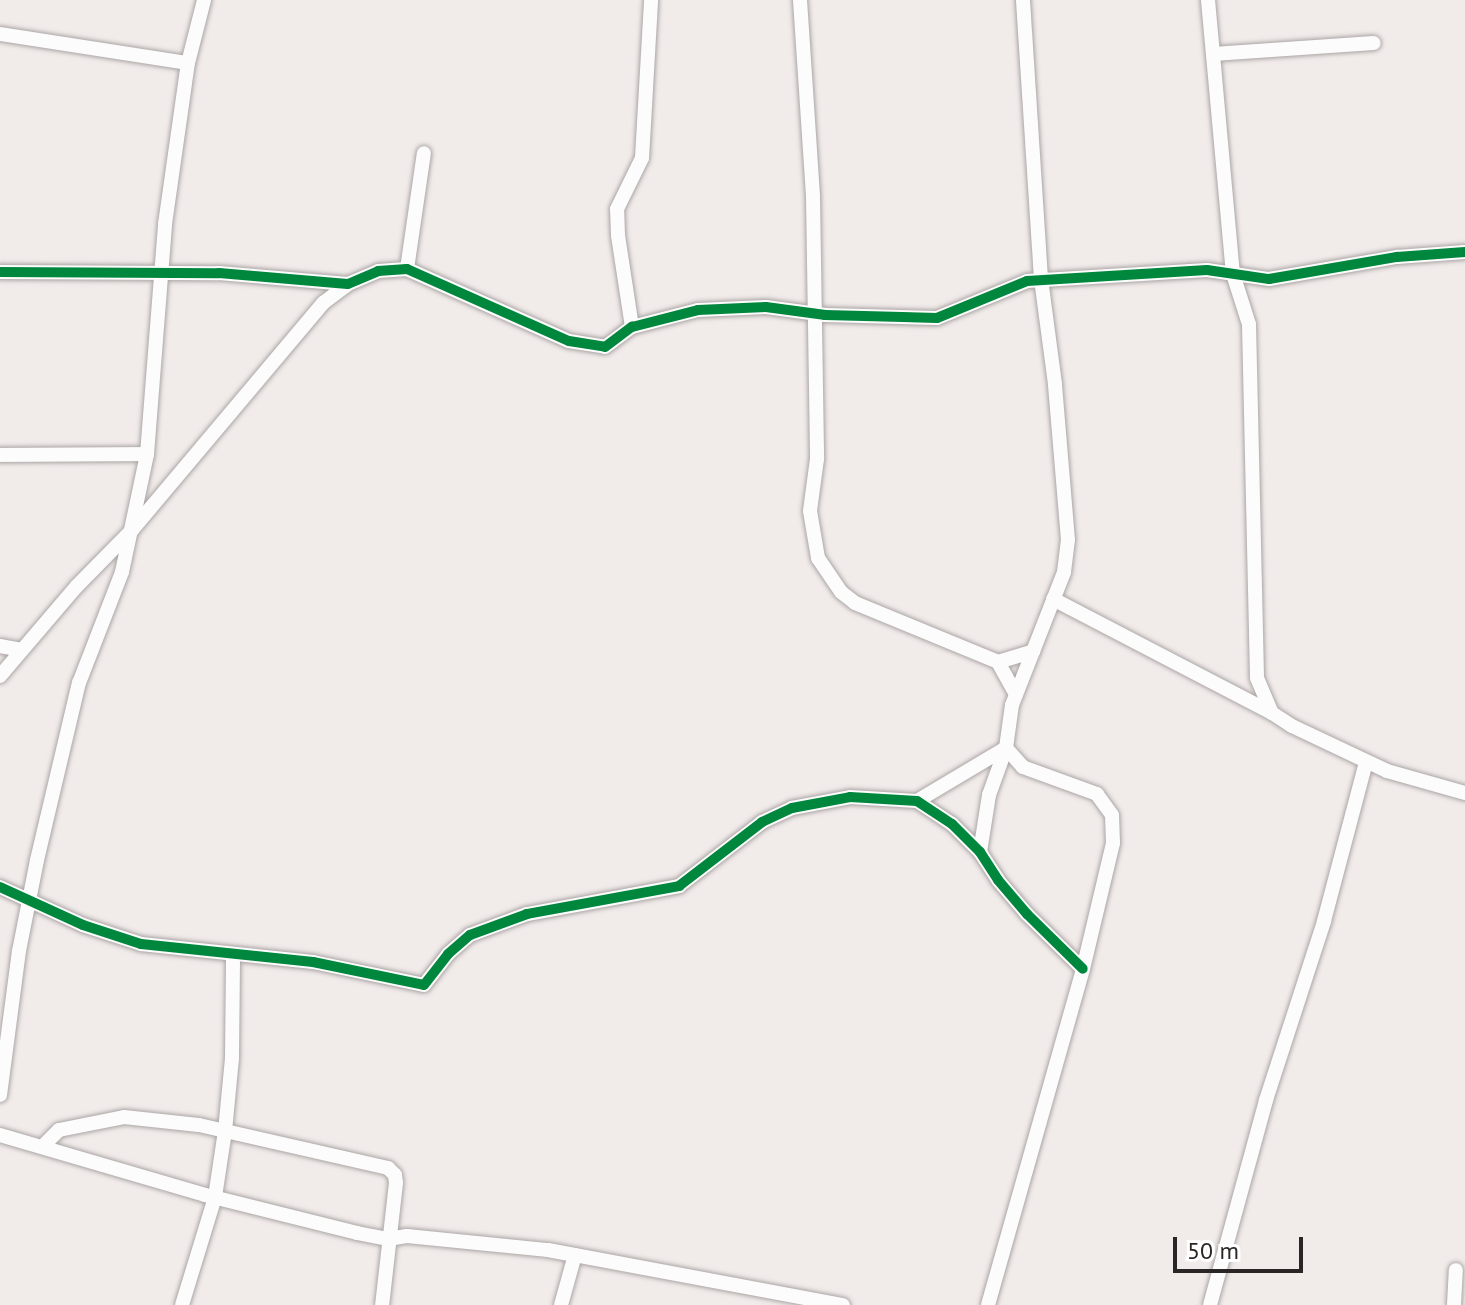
<!DOCTYPE html>
<style>
body{margin:0}
#map{position:relative;width:1465px;height:1305px;overflow:hidden;background:#f1ebea;font-family:"PT Sans",sans-serif}
div>[style]{position:absolute}
.roads{filter:drop-shadow(0 0 2px #aba6a5) drop-shadow(0 0 2px #aba6a5)}
.street>*{height:14px;margin:-7px;padding:0 7px;transform-origin:7px;border-radius:7px;background:#fdfcfc}
.cycleway>*{height:10px;margin:-5px;padding:0 5px;transform-origin:5px;border-radius:5px;background:#00873e}
span{translate:-50% -50%;white-space:nowrap;text-align:center;line-height:1.15;-webkit-text-stroke:8px #fff;paint-order:stroke}
.scale{position:absolute;left:1173px;top:1237px;width:130px;height:36px;box-sizing:border-box;border:4px solid #2a2625;border-top:0;padding-left:10px;font-size:24px;line-height:28px;white-space:nowrap;color:#2a2625;-webkit-text-stroke:6px #fff;paint-order:stroke}
</style>
<div id="map">
<div class="roads">
<div class="street">
<div style="left:800px;top:0;width:197px;rotate:86.2deg"></div>
<div style="left:813px;top:197px;width:262px;rotate:89.1deg"></div>
<div style="left:817px;top:459px;width:52px;rotate:97.7deg"></div>
<div style="left:810px;top:511px;width:48px;rotate:80.3deg"></div>
<div style="left:818px;top:558px;width:41px;rotate:55.9deg"></div>
<div style="left:841px;top:592px;width:18px;rotate:38deg"></div>
<div style="left:855px;top:603px;width:155px;rotate:22.4deg"></div>
<div style="left:998px;top:662px;width:37px;rotate:61deg"></div>
<div style="left:1208px;top:0;width:275px;rotate:84.8deg"></div>
<div style="left:1233px;top:274px;width:52px;rotate:72.3deg"></div>
<div style="left:1249px;top:324px;width:354px;rotate:88.7deg"></div>
<div style="left:1257px;top:678px;width:38px;rotate:67deg"></div>
<div style="left:1272px;top:713px;width:24px;rotate:33deg"></div>
<div style="left:1292px;top:726px;width:105px;rotate:25.3deg"></div>
<div style="left:1387px;top:771px;width:81px;rotate:15.8deg"></div>
<div style="left:0;top:34px;width:190px;rotate:8.8deg"></div>
<div style="left:1213px;top:54px;width:161px;rotate:-3.9deg"></div>
<div style="left:407px;top:269px;width:117px;rotate:-81.7deg"></div>
<div style="left:0;top:272px;width:219px;rotate:0.3deg"></div>
<div style="left:219px;top:273px;width:129px;rotate:4.9deg"></div>
<div style="left:348px;top:284px;width:33px;rotate:-23deg"></div>
<div style="left:378px;top:271px;width:29px;rotate:-4deg"></div>
<div style="left:407px;top:269px;width:177px;rotate:24deg"></div>
<div style="left:569px;top:341px;width:36px;rotate:9deg"></div>
<div style="left:605px;top:347px;width:34px;rotate:-37deg"></div>
<div style="left:632px;top:327px;width:68px;rotate:-14.4deg"></div>
<div style="left:698px;top:310px;width:68px;rotate:-2.5deg"></div>
<div style="left:766px;top:307px;width:60px;rotate:7.7deg"></div>
<div style="left:825px;top:315px;width:112px;rotate:1.5deg"></div>
<div style="left:937px;top:318px;width:97px;rotate:-22.3deg"></div>
<div style="left:1027px;top:281px;width:180px;rotate:-3.5deg"></div>
<div style="left:1207px;top:270px;width:63px;rotate:8.3deg"></div>
<div style="left:1269px;top:279px;width:130px;rotate:-9.8deg"></div>
<div style="left:1397px;top:257px;width:68px;rotate:-4.2deg"></div>
<div style="left:632px;top:327px;width:93px;rotate:-98.7deg"></div>
<div style="left:618px;top:235px;width:26px;rotate:-92deg"></div>
<div style="left:617px;top:209px;width:57px;rotate:-63.9deg"></div>
<div style="left:642px;top:158px;width:158px;rotate:-86.7deg"></div>
<div style="left:0;top:455px;width:147px;rotate:-0.4deg"></div>
<div style="left:1053px;top:599px;width:247px;rotate:27.5deg"></div>
<div style="left:0;top:646px;width:22px;rotate:10deg"></div>
<div style="left:998px;top:662px;width:37px;rotate:-17deg"></div>
<div style="left:0;top:676px;width:117px;rotate:-49.5deg"></div>
<div style="left:76px;top:587px;width:80px;rotate:-45.5deg"></div>
<div style="left:132px;top:530px;width:297px;rotate:-49.9deg"></div>
<div style="left:323px;top:303px;width:31px;rotate:-37deg"></div>
<div style="left:917px;top:801px;width:104px;rotate:-30.8deg"></div>
<div style="left:980px;top:852px;width:58px;rotate:-81deg"></div>
<div style="left:989px;top:795px;width:50px;rotate:-70.1deg"></div>
<div style="left:1006px;top:748px;width:43px;rotate:-82.1deg"></div>
<div style="left:1012px;top:705px;width:143px;rotate:-68.6deg"></div>
<div style="left:1064px;top:572px;width:32px;rotate:-83deg"></div>
<div style="left:1068px;top:540px;width:157px;rotate:-94.8deg"></div>
<div style="left:1055px;top:384px;width:106px;rotate:-97.6deg"></div>
<div style="left:1041px;top:279px;width:280px;rotate:-93.7deg"></div>
<div style="left:0;top:887px;width:91px;rotate:24.6deg"></div>
<div style="left:83px;top:925px;width:61px;rotate:18.1deg"></div>
<div style="left:141px;top:944px;width:173px;rotate:6deg"></div>
<div style="left:313px;top:962px;width:113px;rotate:11.7deg"></div>
<div style="left:424px;top:985px;width:39px;rotate:-52deg"></div>
<div style="left:448px;top:954px;width:29px;rotate:-41deg"></div>
<div style="left:470px;top:935px;width:61px;rotate:-20.2deg"></div>
<div style="left:527px;top:914px;width:155px;rotate:-10.4deg"></div>
<div style="left:679px;top:886px;width:105px;rotate:-37.6deg"></div>
<div style="left:762px;top:822px;width:33px;rotate:-25deg"></div>
<div style="left:792px;top:808px;width:59px;rotate:-10.7deg"></div>
<div style="left:850px;top:797px;width:67px;rotate:3.4deg"></div>
<div style="left:917px;top:801px;width:42px;rotate:33.3deg"></div>
<div style="left:952px;top:824px;width:40px;rotate:45deg"></div>
<div style="left:980px;top:852px;width:33px;rotate:57deg"></div>
<div style="left:998px;top:880px;width:45px;rotate:49.5deg"></div>
<div style="left:1027px;top:914px;width:78px;rotate:44.5deg"></div>
<div style="left:0;top:1095px;width:145px;rotate:-82.5deg"></div>
<div style="left:19px;top:951px;width:93px;rotate:-78.8deg"></div>
<div style="left:37px;top:860px;width:182px;rotate:-76.7deg"></div>
<div style="left:79px;top:683px;width:119px;rotate:-68.8deg"></div>
<div style="left:122px;top:572px;width:121px;rotate:-78deg"></div>
<div style="left:147px;top:454px;width:231px;rotate:-85.5deg"></div>
<div style="left:165px;top:224px;width:163px;rotate:-81.9deg"></div>
<div style="left:188px;top:63px;width:65px;rotate:-75.7deg"></div>
<div style="left:0;top:1135px;width:214px;rotate:16.3deg"></div>
<div style="left:205px;top:1195px;width:157px;rotate:14deg"></div>
<div style="left:357px;top:1233px;width:32px;rotate:11deg"></div>
<div style="left:388px;top:1239px;width:19px;rotate:-9deg"></div>
<div style="left:407px;top:1236px;width:142px;rotate:5.7deg"></div>
<div style="left:548px;top:1250px;width:300px;rotate:10.6deg"></div>
<div style="left:42px;top:1147px;width:24px;rotate:-45deg"></div>
<div style="left:59px;top:1130px;width:66px;rotate:-11.3deg"></div>
<div style="left:124px;top:1117px;width:75px;rotate:6.1deg"></div>
<div style="left:199px;top:1125px;width:194px;rotate:12.8deg"></div>
<div style="left:388px;top:1168px;width:10px;rotate:45deg"></div>
<div style="left:395px;top:1175px;width:8px;rotate:83deg"></div>
<div style="left:396px;top:1183px;width:123px;rotate:96.5deg"></div>
<div style="left:182px;top:1305px;width:113px;rotate:-73deg"></div>
<div style="left:215px;top:1197px;width:67px;rotate:-81.4deg"></div>
<div style="left:225px;top:1131px;width:73px;rotate:-84.5deg"></div>
<div style="left:232px;top:1058px;width:102px;rotate:-89.4deg"></div>
<div style="left:561px;top:1305px;width:52px;rotate:-74.4deg"></div>
<div style="left:988px;top:1305px;width:349px;rotate:-74.2deg"></div>
<div style="left:1083px;top:969px;width:130px;rotate:-76.6deg"></div>
<div style="left:1113px;top:843px;width:28px;rotate:-92deg"></div>
<div style="left:1112px;top:815px;width:26px;rotate:-126deg"></div>
<div style="left:1097px;top:794px;width:79px;rotate:-160deg"></div>
<div style="left:1023px;top:767px;width:25px;rotate:-132deg"></div>
<div style="left:1210px;top:1305px;width:213px;rotate:-74.7deg"></div>
<div style="left:1266px;top:1100px;width:188px;rotate:-72deg"></div>
<div style="left:1324px;top:921px;width:164px;rotate:-75.2deg"></div>
<div style="left:1454px;top:1305px;width:35px;rotate:-87deg"></div>
</div>
</div>
<div class="cycleway">
<div style="left:0;top:272px;width:219px;rotate:0.3deg"></div>
<div style="left:219px;top:273px;width:129px;rotate:4.9deg"></div>
<div style="left:348px;top:284px;width:33px;rotate:-23deg"></div>
<div style="left:378px;top:271px;width:29px;rotate:-4deg"></div>
<div style="left:407px;top:269px;width:177px;rotate:24deg"></div>
<div style="left:569px;top:341px;width:36px;rotate:9deg"></div>
<div style="left:605px;top:347px;width:34px;rotate:-37deg"></div>
<div style="left:632px;top:327px;width:68px;rotate:-14.4deg"></div>
<div style="left:698px;top:310px;width:68px;rotate:-2.5deg"></div>
<div style="left:766px;top:307px;width:60px;rotate:7.7deg"></div>
<div style="left:825px;top:315px;width:112px;rotate:1.5deg"></div>
<div style="left:937px;top:318px;width:97px;rotate:-22.3deg"></div>
<div style="left:1027px;top:281px;width:180px;rotate:-3.5deg"></div>
<div style="left:1207px;top:270px;width:63px;rotate:8.3deg"></div>
<div style="left:1269px;top:279px;width:130px;rotate:-9.8deg"></div>
<div style="left:1397px;top:257px;width:68px;rotate:-4.2deg"></div>
<div style="left:0;top:887px;width:91px;rotate:24.6deg"></div>
<div style="left:83px;top:925px;width:61px;rotate:18.1deg"></div>
<div style="left:141px;top:944px;width:173px;rotate:6deg"></div>
<div style="left:313px;top:962px;width:113px;rotate:11.7deg"></div>
<div style="left:424px;top:985px;width:39px;rotate:-52deg"></div>
<div style="left:448px;top:954px;width:29px;rotate:-41deg"></div>
<div style="left:470px;top:935px;width:61px;rotate:-20.2deg"></div>
<div style="left:527px;top:914px;width:155px;rotate:-10.4deg"></div>
<div style="left:679px;top:886px;width:105px;rotate:-37.6deg"></div>
<div style="left:762px;top:822px;width:33px;rotate:-25deg"></div>
<div style="left:792px;top:808px;width:59px;rotate:-10.7deg"></div>
<div style="left:850px;top:797px;width:67px;rotate:3.4deg"></div>
<div style="left:917px;top:801px;width:42px;rotate:33.3deg"></div>
<div style="left:952px;top:824px;width:40px;rotate:45deg"></div>
<div style="left:980px;top:852px;width:33px;rotate:57deg"></div>
<div style="left:998px;top:880px;width:45px;rotate:49.5deg"></div>
<div style="left:1027px;top:914px;width:78px;rotate:44.5deg"></div>
</div>
<div class="scale">50 m</div>
</div>
